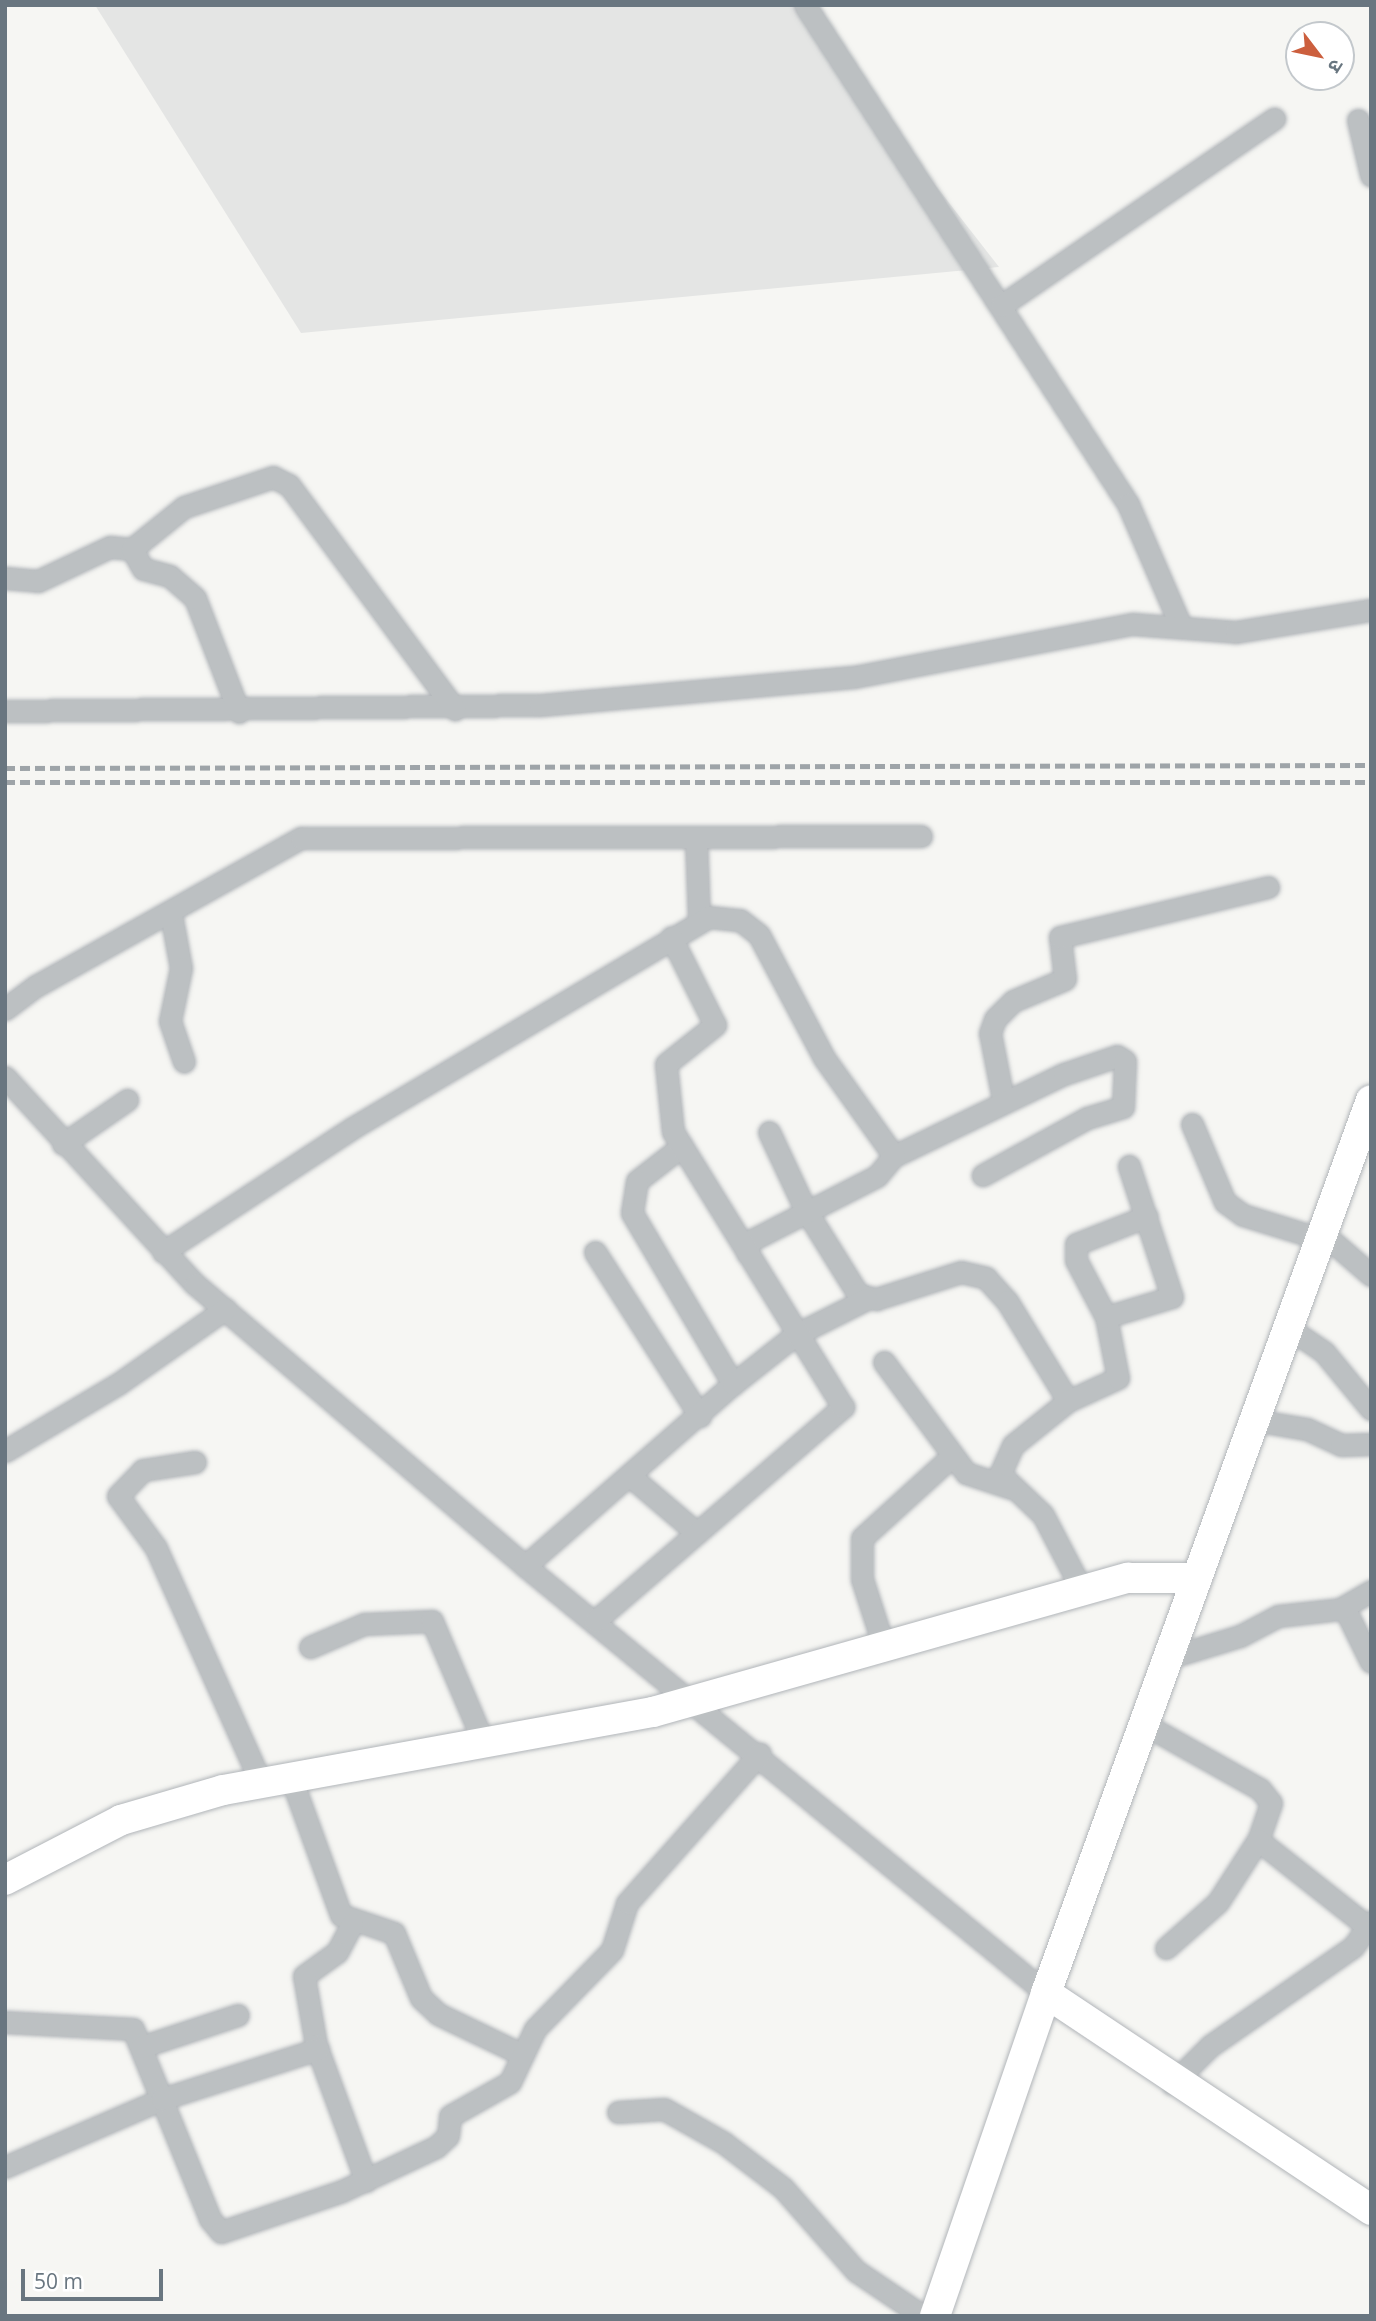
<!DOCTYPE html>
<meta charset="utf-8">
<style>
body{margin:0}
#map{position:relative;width:1376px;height:2321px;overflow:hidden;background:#f6f6f3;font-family:"Open Sans","Noto Sans Devanagari",sans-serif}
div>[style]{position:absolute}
.built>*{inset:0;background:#e4e5e4}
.roads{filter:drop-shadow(0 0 2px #b1b5b9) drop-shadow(0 0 2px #b1b5b9)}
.street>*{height:21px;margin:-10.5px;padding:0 10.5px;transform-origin:10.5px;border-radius:10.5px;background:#bcc0c2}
.secondary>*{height:30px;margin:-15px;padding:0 15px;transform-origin:15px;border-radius:15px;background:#fff}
.rail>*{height:5px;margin-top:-2.5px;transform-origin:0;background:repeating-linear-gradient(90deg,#9ea4a8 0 10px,transparent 0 15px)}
span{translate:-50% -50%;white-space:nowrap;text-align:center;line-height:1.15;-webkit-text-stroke:7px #fff;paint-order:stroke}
.frame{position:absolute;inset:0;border:7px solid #697680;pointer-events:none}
.north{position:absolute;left:1285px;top:21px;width:70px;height:70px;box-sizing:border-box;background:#fff;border:2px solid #c3c8cc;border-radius:50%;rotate:122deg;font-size:19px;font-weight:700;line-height:28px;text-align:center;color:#697680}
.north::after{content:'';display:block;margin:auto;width:24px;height:32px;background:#cc5f3e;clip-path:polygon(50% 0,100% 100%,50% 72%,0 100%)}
.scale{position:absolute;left:21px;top:2269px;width:142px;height:32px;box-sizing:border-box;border:4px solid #697680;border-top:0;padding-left:9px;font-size:21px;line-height:24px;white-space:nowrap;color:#697680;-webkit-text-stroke:5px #fff;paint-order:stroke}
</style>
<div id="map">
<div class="built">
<div style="clip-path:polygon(95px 5px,795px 5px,999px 267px,301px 333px)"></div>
</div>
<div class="roads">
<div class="street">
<div style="left:805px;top:5px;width:594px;rotate:57.09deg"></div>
<div style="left:1128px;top:504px;width:131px;rotate:66.6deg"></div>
<div style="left:1358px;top:120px;width:57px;rotate:76.7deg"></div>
<div style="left:1002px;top:305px;width:330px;rotate:-34.4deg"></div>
<div style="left:5px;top:578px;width:33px;rotate:5deg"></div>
<div style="left:38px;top:581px;width:80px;rotate:-25.3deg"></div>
<div style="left:110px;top:547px;width:22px;rotate:5deg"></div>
<div style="left:5px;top:711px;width:535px;rotate:-0.64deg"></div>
<div style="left:540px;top:705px;width:315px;rotate:-5.1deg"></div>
<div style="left:854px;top:677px;width:284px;rotate:-10.8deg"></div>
<div style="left:1133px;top:624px;width:103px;rotate:4.4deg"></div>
<div style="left:1236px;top:632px;width:137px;rotate:-9.3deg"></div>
<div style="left:239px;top:712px;width:122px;rotate:-111.1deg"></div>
<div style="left:195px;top:598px;width:33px;rotate:-139deg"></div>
<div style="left:170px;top:576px;width:28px;rotate:-165deg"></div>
<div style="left:143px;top:569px;width:23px;rotate:-119deg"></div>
<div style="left:132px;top:549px;width:67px;rotate:-38.9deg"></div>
<div style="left:184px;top:507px;width:94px;rotate:-18.6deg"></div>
<div style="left:273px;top:477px;width:18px;rotate:27deg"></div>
<div style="left:289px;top:485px;width:279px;rotate:53.5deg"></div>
<div style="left:696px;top:838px;width:82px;rotate:87.9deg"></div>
<div style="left:171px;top:914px;width:55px;rotate:79.5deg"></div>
<div style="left:181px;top:968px;width:54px;rotate:101.7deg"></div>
<div style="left:170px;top:1021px;width:43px;rotate:71.1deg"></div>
<div style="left:5px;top:1009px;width:39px;rotate:-37deg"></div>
<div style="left:36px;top:986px;width:304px;rotate:-29.2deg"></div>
<div style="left:301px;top:838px;width:620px;rotate:-0.18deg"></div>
<div style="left:5px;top:1077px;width:281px;rotate:47.5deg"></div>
<div style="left:195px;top:1284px;width:434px;rotate:40.5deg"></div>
<div style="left:525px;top:1566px;width:674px;rotate:39.34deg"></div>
<div style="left:1003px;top:1099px;width:67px;rotate:-101.1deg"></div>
<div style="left:990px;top:1033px;width:15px;rotate:-70deg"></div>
<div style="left:995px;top:1019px;width:25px;rotate:-45deg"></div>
<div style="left:1013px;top:1001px;width:56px;rotate:-22.9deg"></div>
<div style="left:1065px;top:979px;width:42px;rotate:-96.8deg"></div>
<div style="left:1060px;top:937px;width:214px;rotate:-13.5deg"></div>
<div style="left:1192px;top:1124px;width:85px;rotate:67.1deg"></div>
<div style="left:1225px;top:1202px;width:22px;rotate:36deg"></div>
<div style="left:1243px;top:1215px;width:95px;rotate:17.1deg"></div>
<div style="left:1334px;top:1243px;width:49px;rotate:40.9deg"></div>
<div style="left:769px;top:1132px;width:85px;rotate:64.9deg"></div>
<div style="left:805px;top:1209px;width:100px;rotate:58.1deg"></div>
<div style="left:858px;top:1294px;width:19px;rotate:16deg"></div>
<div style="left:876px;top:1299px;width:89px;rotate:-17.6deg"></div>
<div style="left:961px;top:1272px;width:26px;rotate:13deg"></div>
<div style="left:986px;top:1278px;width:31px;rotate:48deg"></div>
<div style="left:1007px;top:1301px;width:117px;rotate:58.6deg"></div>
<div style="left:1068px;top:1401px;width:70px;rotate:141.3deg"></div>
<div style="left:1013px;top:1445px;width:32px;rotate:114deg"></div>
<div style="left:1000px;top:1474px;width:59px;rotate:43.6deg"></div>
<div style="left:1043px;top:1515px;width:85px;rotate:62.5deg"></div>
<div style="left:63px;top:1144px;width:78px;rotate:-34.5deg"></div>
<div style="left:682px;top:1146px;width:57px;rotate:142.1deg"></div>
<div style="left:637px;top:1181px;width:32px;rotate:99deg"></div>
<div style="left:632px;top:1213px;width:199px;rotate:59.4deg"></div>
<div style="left:163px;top:1252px;width:228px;rotate:-33.2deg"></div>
<div style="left:354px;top:1127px;width:412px;rotate:-30.6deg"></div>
<div style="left:709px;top:917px;width:31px;rotate:6deg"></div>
<div style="left:740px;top:920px;width:24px;rotate:38deg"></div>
<div style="left:759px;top:935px;width:139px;rotate:62.1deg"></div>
<div style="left:824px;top:1058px;width:120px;rotate:54.5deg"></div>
<div style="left:894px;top:1156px;width:189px;rotate:-25.8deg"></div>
<div style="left:1064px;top:1074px;width:56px;rotate:-18.8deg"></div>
<div style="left:1117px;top:1056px;width:9px;rotate:32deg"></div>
<div style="left:1125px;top:1061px;width:46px;rotate:92.5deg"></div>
<div style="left:1123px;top:1107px;width:38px;rotate:163deg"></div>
<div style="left:1087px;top:1118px;width:119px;rotate:151.3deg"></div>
<div style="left:595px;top:1252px;width:195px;rotate:57.4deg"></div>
<div style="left:747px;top:1253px;width:12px;rotate:-76deg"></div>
<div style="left:750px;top:1241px;width:143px;rotate:-27.1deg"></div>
<div style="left:877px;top:1176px;width:26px;rotate:-50deg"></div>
<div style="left:1106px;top:1317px;width:64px;rotate:-117.8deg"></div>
<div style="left:1076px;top:1260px;width:16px;rotate:-90deg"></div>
<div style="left:1076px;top:1244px;width:76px;rotate:-21.5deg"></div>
<div style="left:1287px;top:1327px;width:45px;rotate:34deg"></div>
<div style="left:1324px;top:1352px;width:74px;rotate:50.5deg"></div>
<div style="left:884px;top:1362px;width:138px;rotate:53.5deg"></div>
<div style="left:966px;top:1473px;width:47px;rotate:18.4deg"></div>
<div style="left:1068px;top:1401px;width:55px;rotate:-24.7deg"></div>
<div style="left:1118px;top:1378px;width:62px;rotate:-101.1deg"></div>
<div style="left:1106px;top:1317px;width:69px;rotate:-16.9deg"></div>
<div style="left:1172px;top:1297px;width:138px;rotate:-108.2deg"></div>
<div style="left:1253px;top:1420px;width:55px;rotate:9.5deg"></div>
<div style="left:1307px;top:1429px;width:38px;rotate:25deg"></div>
<div style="left:1341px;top:1445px;width:30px;rotate:-2deg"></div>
<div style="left:5px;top:1451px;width:131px;rotate:-30.7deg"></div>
<div style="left:118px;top:1384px;width:131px;rotate:-35deg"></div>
<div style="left:195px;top:1462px;width:53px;rotate:171.3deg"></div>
<div style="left:143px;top:1470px;width:36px;rotate:134deg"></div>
<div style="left:118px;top:1496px;width:64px;rotate:53.8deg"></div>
<div style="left:156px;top:1548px;width:255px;rotate:65.9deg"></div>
<div style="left:630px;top:1476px;width:88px;rotate:40.4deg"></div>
<div style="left:525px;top:1566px;width:276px;rotate:-41.2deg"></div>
<div style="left:733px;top:1384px;width:79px;rotate:-38.3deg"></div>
<div style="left:795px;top:1335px;width:80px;rotate:-26.6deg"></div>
<div style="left:1344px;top:1607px;width:61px;rotate:63.9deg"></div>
<div style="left:595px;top:1621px;width:328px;rotate:-40.8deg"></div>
<div style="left:843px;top:1407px;width:323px;rotate:-121.7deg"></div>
<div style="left:673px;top:1132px;width:68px;rotate:-95.9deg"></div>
<div style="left:666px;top:1064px;width:63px;rotate:-38.5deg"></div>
<div style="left:715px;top:1025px;width:98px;rotate:-116.6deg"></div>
<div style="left:883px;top:1644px;width:68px;rotate:-107.9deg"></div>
<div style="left:862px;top:1579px;width:41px;rotate:-90deg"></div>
<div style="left:862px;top:1538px;width:120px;rotate:-42.3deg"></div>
<div style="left:310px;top:1647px;width:59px;rotate:-23.1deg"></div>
<div style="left:364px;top:1624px;width:68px;rotate:-2.5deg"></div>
<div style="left:432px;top:1621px;width:128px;rotate:67deg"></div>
<div style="left:1168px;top:1658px;width:75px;rotate:-17deg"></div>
<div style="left:1240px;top:1636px;width:43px;rotate:-27.8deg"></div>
<div style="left:1278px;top:1616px;width:62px;rotate:-6.4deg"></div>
<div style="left:1340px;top:1609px;width:36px;rotate:-30deg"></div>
<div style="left:1144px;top:1724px;width:133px;rotate:29.3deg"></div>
<div style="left:1260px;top:1789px;width:18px;rotate:52deg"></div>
<div style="left:1271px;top:1803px;width:39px;rotate:109deg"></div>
<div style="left:1258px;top:1840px;width:139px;rotate:38.3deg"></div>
<div style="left:290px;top:1775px;width:149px;rotate:70deg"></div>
<div style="left:341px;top:1915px;width:56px;rotate:18.8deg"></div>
<div style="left:394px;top:1933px;width:70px;rotate:67.4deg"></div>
<div style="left:421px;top:1998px;width:23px;rotate:43deg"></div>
<div style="left:438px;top:2014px;width:92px;rotate:25.7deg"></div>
<div style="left:352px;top:1924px;width:32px;rotate:118deg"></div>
<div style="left:337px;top:1952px;width:41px;rotate:144deg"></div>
<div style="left:304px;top:1976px;width:70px;rotate:80.1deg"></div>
<div style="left:316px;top:2045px;width:145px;rotate:69.8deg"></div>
<div style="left:1166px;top:1948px;width:69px;rotate:-41.5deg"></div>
<div style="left:1218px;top:1902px;width:74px;rotate:-57.2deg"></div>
<div style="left:5px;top:2022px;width:128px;rotate:3.1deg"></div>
<div style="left:133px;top:2029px;width:205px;rotate:67.9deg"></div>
<div style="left:210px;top:2219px;width:17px;rotate:50deg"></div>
<div style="left:221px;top:2232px;width:128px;rotate:-18.7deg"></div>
<div style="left:342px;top:2191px;width:104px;rotate:-25.1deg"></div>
<div style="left:436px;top:2147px;width:16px;rotate:-43deg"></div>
<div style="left:448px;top:2136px;width:20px;rotate:-84deg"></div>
<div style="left:450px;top:2116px;width:69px;rotate:-29.5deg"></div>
<div style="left:510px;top:2082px;width:59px;rotate:-64.7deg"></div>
<div style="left:535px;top:2029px;width:110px;rotate:-45.7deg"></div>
<div style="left:612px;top:1950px;width:49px;rotate:-72.3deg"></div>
<div style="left:627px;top:1903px;width:200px;rotate:-48.4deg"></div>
<div style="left:141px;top:2047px;width:102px;rotate:-18.3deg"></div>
<div style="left:1172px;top:2084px;width:54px;rotate:-45deg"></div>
<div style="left:1210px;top:2046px;width:174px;rotate:-34.7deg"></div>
<div style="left:1353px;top:1947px;width:31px;rotate:-54deg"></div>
<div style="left:618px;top:2112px;width:46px;rotate:-3.7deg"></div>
<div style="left:664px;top:2109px;width:69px;rotate:29.5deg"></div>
<div style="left:724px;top:2143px;width:74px;rotate:37.3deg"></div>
<div style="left:783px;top:2188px;width:111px;rotate:48.7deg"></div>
<div style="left:856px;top:2271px;width:81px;rotate:33.9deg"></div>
<div style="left:5px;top:2167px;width:171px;rotate:-23.4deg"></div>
<div style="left:162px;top:2099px;width:164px;rotate:-17.8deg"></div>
</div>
<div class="secondary">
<div style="left:5px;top:1880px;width:131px;rotate:-27.3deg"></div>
<div style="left:121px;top:1820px;width:106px;rotate:-16.4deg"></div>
<div style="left:223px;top:1790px;width:437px;rotate:-10.3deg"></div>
<div style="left:653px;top:1712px;width:494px;rotate:-15.8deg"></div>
<div style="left:1128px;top:1578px;width:69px"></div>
<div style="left:1046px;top:1993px;width:391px;rotate:33.7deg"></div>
<div style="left:935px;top:2316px;width:342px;rotate:-71deg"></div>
<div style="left:1046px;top:1993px;width:950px;rotate:-70deg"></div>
</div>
</div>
<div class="rail">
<div style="left:5px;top:768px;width:1366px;rotate:-0.13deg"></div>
<div style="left:5px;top:782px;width:1366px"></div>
</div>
<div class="frame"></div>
<div class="north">उ</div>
<div class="scale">50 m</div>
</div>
